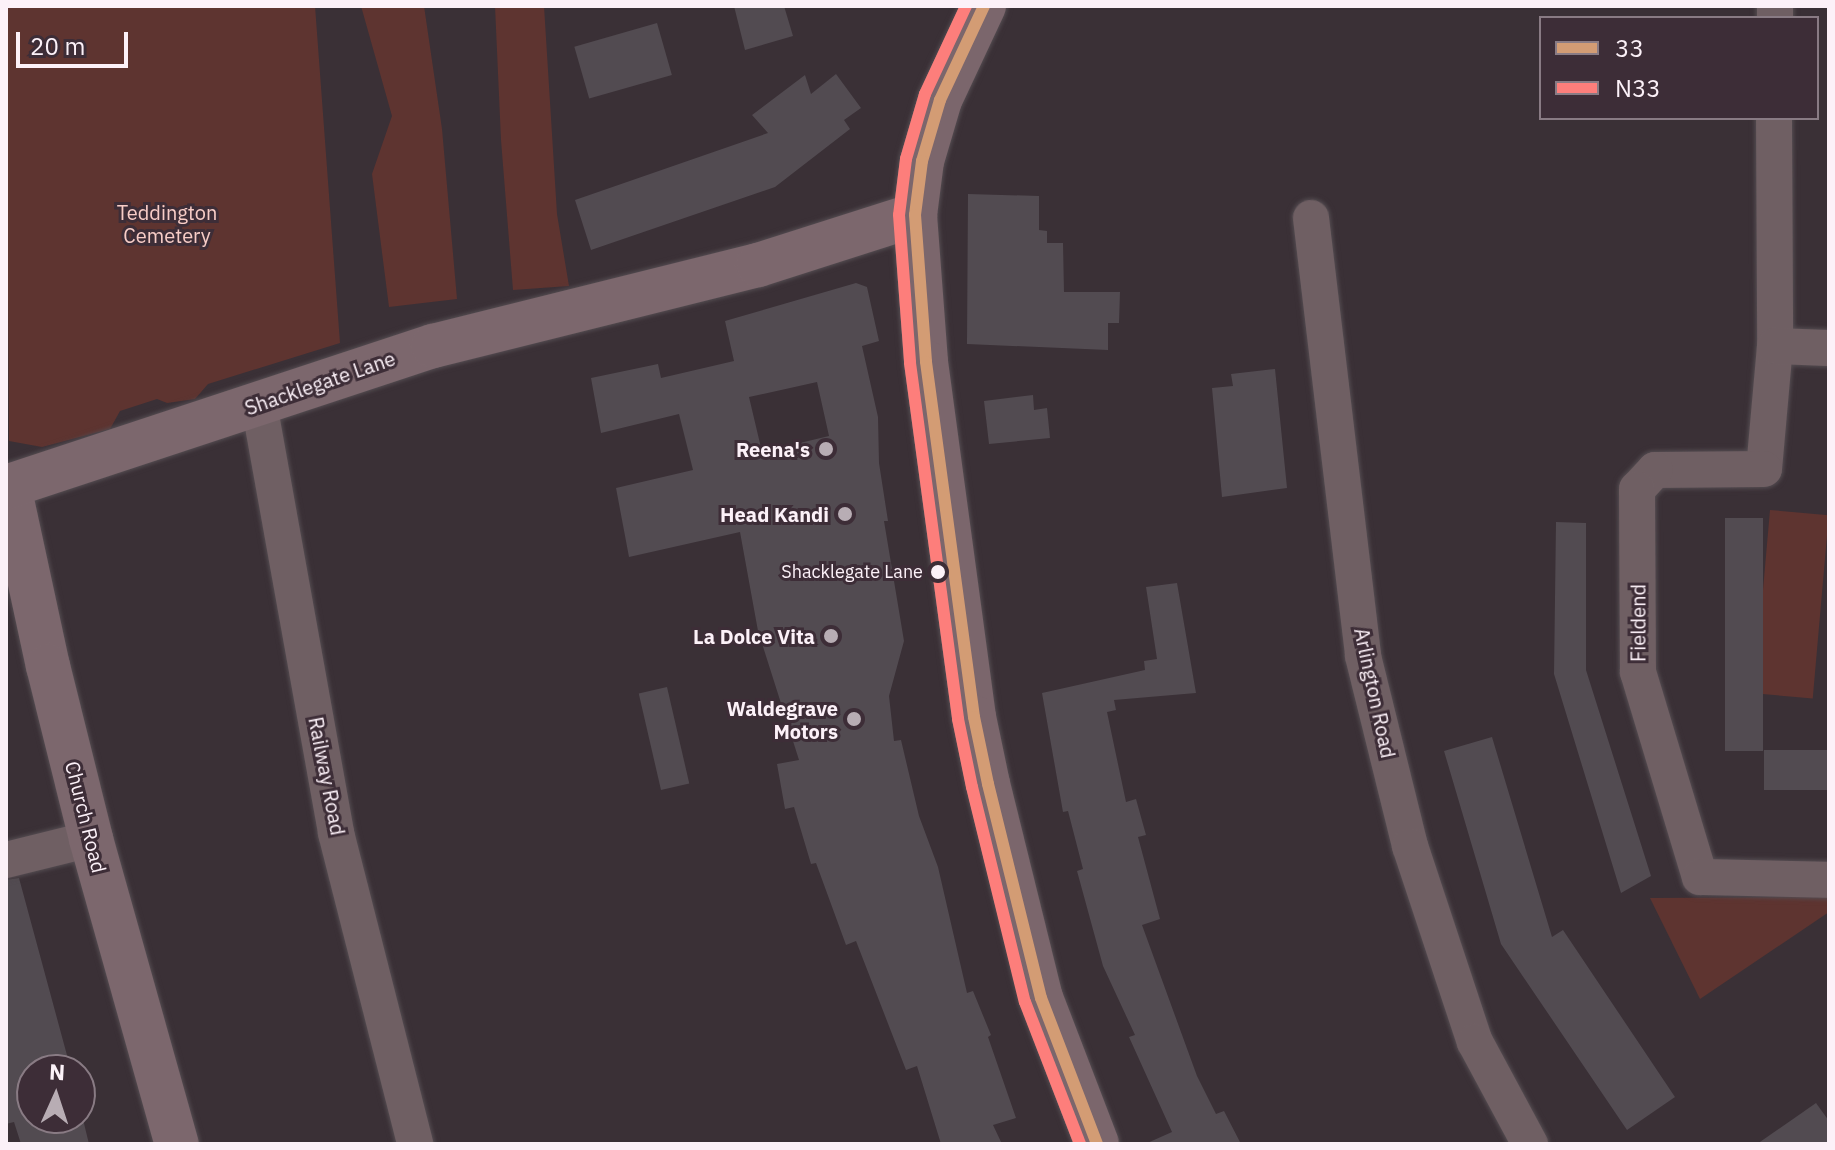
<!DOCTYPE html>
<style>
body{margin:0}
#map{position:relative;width:1835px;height:1150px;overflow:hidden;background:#3a3036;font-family:"IBM Plex Sans",sans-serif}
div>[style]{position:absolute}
.green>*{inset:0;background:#5e3430;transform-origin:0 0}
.building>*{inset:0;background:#524b51;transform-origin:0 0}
.roads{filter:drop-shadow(0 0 2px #544c51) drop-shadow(0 0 2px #544c51)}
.street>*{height:36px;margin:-18px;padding:0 18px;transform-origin:18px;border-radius:18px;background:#6f5f63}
.secondary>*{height:44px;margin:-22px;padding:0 22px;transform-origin:22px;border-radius:22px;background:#7c676d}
.primary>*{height:44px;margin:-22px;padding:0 22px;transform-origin:22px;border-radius:22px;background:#7b666c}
.bus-1>*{height:12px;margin:-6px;padding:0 6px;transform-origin:6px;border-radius:6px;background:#d39c74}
.bus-2>*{height:12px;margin:-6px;padding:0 6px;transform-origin:6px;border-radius:6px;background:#fd7e7b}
.dots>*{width:22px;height:22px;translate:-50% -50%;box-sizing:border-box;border:4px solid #3d2d37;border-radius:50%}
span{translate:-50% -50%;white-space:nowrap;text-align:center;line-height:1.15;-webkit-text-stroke:6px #3d2d37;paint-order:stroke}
.bus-label{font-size:18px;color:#fcf1f8}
.right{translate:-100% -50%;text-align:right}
.park-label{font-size:20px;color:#f8cdc7}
.street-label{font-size:20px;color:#fcf1f8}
.poi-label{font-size:20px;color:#fcf1f8;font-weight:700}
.frame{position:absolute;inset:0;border:8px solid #fcf1f8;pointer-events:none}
.legend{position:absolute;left:1539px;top:16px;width:280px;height:104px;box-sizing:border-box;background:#3d2d37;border:2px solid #897b84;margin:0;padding:10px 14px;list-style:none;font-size:24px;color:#fcf1f8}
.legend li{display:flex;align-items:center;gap:16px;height:40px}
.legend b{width:40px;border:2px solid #897b84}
.north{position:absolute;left:16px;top:1054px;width:80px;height:80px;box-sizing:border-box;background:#3d2d37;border:2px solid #897b84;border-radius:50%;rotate:3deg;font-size:22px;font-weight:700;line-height:32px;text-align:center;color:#fcf1f8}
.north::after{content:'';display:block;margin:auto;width:28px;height:36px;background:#b8adb4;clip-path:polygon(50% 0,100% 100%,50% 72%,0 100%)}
.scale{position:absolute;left:16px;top:32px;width:112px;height:36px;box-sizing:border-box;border:4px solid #fcf1f8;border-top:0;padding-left:10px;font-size:24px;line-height:28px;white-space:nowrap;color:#fcf1f8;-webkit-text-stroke:6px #3d2d37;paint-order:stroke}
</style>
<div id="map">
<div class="green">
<div style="clip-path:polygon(6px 6px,315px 6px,340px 343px,208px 384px,195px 399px,167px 403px,157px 399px,120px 411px,110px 429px,42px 447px,9px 441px)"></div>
<div style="clip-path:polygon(361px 6px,424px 6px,442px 129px,457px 299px,389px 307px,372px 174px,392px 116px)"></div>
<div style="clip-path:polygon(495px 6px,544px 6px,557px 214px,569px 286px,513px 290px,501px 140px)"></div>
<div style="left:1770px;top:510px;width:59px;height:184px;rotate:5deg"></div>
<div style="clip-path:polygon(1829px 897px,1829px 912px,1700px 999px,1650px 898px)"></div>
</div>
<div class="building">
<div style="clip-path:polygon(734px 6px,784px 6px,793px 36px,745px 50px)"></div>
<div style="left:657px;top:23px;width:54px;height:86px;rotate:74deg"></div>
<div style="clip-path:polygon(836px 74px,861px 108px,844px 120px,850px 129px,775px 187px,591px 250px,575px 200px,768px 133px,752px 115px,805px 75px,811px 94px)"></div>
<div style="clip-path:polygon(968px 194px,1039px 196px,1039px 230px,1047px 231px,1047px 243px,1063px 243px,1064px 292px,1120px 292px,1119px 323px,1108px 323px,1108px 350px,967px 344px)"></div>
<div style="clip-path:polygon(evenodd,856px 283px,867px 287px,879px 341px,862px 346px,878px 417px,879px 463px,888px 521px,884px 521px,904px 641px,889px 696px,894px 741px,901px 740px,919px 816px,938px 867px,967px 993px,973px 991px,991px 1035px,988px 1037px,1016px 1118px,993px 1125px,1002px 1144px,941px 1144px,917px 1066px,906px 1070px,856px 941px,846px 945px,816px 863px,811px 864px,794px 807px,785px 809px,777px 764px,799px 760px,758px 631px,740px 532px,629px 557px,616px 488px,693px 470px,679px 414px,601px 433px,591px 378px,658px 364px,661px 378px,734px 361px,725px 321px,856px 283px,817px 382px,829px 436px,762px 452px,749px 397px,817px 382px)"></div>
<div style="clip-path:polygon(1275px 369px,1287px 488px,1222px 497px,1212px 388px,1233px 386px,1231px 374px)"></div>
<div style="clip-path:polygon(1033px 395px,1034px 410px,1047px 408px,1050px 438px,989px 444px,984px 401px)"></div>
<div style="left:1725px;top:518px;width:38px;height:233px"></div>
<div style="clip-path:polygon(1556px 522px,1586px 523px,1586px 670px,1651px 876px,1621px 893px,1554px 674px)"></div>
<div style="clip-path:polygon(1177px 583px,1196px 693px,1114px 700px,1116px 710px,1107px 712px,1126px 802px,1136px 799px,1146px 835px,1138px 837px,1160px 919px,1142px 925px,1197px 1076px,1216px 1114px,1224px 1111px,1241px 1144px,1145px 1144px,1172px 1132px,1129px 1037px,1135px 1035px,1103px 966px,1077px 871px,1083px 869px,1068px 811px,1063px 812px,1042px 693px,1145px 670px,1144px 661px,1157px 659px,1146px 587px)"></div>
<div style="left:667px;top:687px;width:99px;height:29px;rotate:77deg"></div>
<div style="clip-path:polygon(1492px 737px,1552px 937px,1563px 930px,1675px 1097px,1627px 1130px,1501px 944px,1444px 751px)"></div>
<div style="left:1764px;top:750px;width:65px;height:40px"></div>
<div style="clip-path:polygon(19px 878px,71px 1070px,32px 1070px,32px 1118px,80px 1118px,80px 1107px,89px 1144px,21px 1144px,14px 1122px,6px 1124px,6px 880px)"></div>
<div style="clip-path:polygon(1816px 1103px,1829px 1121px,1829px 1144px,1757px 1144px)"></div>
</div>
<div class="roads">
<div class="street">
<div style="left:1775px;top:18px;width:12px;rotate:-90deg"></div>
<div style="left:1774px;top:118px;width:228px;rotate:89.7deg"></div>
<div style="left:1775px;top:346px;width:123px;rotate:95.1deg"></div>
<div style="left:1764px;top:469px;width:109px;rotate:179.5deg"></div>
<div style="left:1655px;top:470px;width:26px;rotate:133deg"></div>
<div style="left:1637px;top:489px;width:183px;rotate:89.7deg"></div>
<div style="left:1638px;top:672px;width:214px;rotate:73.2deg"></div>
<div style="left:1700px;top:877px;width:129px;rotate:1.3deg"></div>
<div style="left:1311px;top:218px;width:441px;rotate:83.2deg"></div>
<div style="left:1363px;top:656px;width:196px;rotate:76.1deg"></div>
<div style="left:1410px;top:846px;width:206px;rotate:71.7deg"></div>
<div style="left:1475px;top:1042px;width:116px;rotate:61.7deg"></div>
<div style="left:1775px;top:346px;width:54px;rotate:2.1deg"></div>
<div style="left:259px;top:404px;width:436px;rotate:79.8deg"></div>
<div style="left:336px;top:833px;width:321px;rotate:75.7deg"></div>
<div style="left:6px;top:860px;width:88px;rotate:-13.9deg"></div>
</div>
<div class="secondary">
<div style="left:9px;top:486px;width:184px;rotate:77.8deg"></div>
<div style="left:48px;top:666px;width:178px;rotate:76deg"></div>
<div style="left:91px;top:839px;width:317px;rotate:74.3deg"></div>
<div style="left:6px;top:487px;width:450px;rotate:-18.3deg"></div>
<div style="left:433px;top:346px;width:335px;rotate:-14deg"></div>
<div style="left:758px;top:265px;width:165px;rotate:-17.7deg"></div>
</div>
<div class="primary">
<div style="left:984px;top:6px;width:104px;rotate:115.1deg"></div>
<div style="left:940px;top:100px;width:64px;rotate:106.4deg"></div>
<div style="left:922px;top:161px;width:54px;rotate:97.4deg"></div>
<div style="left:915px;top:215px;width:147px;rotate:85.7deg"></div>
<div style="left:926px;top:362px;width:358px;rotate:82.3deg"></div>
<div style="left:974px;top:717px;width:68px;rotate:78.2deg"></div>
<div style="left:988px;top:784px;width:220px;rotate:76.1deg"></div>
<div style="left:1041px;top:998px;width:156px;rotate:69deg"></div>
</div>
</div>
<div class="bus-1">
<div style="left:984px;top:6px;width:104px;rotate:115.1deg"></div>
<div style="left:940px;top:100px;width:64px;rotate:106.4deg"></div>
<div style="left:922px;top:161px;width:54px;rotate:97.4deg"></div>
<div style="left:915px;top:215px;width:147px;rotate:85.7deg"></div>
<div style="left:926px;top:362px;width:358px;rotate:82.3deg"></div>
<div style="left:974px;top:717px;width:68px;rotate:78.2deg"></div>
<div style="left:988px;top:784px;width:220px;rotate:76.1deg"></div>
<div style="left:1041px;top:998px;width:156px;rotate:69deg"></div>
</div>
<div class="bus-2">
<div style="left:966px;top:6px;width:97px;rotate:115deg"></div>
<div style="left:925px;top:94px;width:68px;rotate:106.3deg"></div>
<div style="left:906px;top:159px;width:56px;rotate:97.1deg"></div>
<div style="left:899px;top:215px;width:148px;rotate:85.7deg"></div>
<div style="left:910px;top:363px;width:359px;rotate:82.3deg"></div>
<div style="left:958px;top:719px;width:69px;rotate:78.4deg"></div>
<div style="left:972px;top:787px;width:221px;rotate:76.2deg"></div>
<div style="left:1025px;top:1002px;width:152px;rotate:68.8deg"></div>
</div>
<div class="dots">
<div style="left:826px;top:449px;background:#b8adb4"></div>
<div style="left:845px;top:514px;background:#b8adb4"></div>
<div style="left:938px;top:572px;background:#fcf1f8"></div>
<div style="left:831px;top:636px;background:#b8adb4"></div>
<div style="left:854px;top:719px;background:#b8adb4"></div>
</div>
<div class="bus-label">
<span class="right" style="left:923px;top:572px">Shacklegate Lane</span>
</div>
<div class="park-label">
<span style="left:167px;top:224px">Teddington<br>Cemetery</span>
</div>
<div class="street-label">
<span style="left:320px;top:383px;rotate:-19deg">Shacklegate Lane</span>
<span style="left:1638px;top:623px;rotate:-90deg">Fieldend</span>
<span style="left:1375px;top:693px;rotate:78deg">Arlington Road</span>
<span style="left:327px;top:776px;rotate:79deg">Railway Road</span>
<span style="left:86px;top:817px;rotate:76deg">Church Road</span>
</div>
<div class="poi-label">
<span class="right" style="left:810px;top:449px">Reena's</span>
<span class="right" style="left:829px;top:514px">Head Kandi</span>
<span class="right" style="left:815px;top:636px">La Dolce Vita</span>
<span class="right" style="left:838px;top:720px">Waldegrave<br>Motors</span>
</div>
<div class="frame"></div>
<ul class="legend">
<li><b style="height:10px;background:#d39c74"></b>33</li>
<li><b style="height:10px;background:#fd7e7b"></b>N33</li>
</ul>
<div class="north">N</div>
<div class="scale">20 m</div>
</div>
